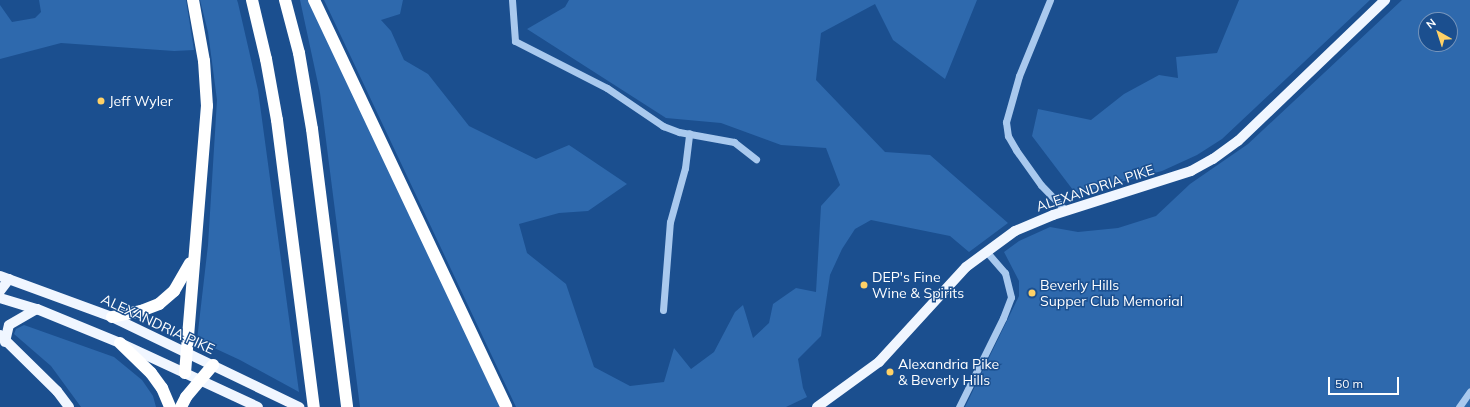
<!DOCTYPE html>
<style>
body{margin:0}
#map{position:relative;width:1470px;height:407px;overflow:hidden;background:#1b4f8f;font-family:Mulish,sans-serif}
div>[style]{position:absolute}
.green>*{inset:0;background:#2e69ad}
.minor>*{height:7px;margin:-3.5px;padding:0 3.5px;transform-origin:3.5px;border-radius:3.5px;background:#a9c9ee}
.major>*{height:10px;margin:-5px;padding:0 5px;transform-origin:5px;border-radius:5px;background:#f0f6ff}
.highway>*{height:12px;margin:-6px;padding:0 6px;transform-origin:6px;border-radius:6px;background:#fff}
.dots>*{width:11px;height:11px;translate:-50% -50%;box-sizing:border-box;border:2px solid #1b4f8f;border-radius:50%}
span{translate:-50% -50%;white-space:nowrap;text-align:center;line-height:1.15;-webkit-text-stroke:3px #1b4f8f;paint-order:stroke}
.poi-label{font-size:14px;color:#fff}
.left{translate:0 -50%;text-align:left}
.street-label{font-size:14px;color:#fff}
.north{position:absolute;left:1418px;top:12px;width:40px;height:40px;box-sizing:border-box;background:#1b4f8f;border:1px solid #7695bc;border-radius:50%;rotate:321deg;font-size:11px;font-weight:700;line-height:16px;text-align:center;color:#fff}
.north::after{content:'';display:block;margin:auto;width:14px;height:18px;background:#ffd166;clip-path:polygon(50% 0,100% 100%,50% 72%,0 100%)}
.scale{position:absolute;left:1328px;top:377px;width:71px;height:18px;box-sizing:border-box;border:2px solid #fff;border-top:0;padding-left:5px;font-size:12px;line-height:14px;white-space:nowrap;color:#fff;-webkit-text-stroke:3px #1b4f8f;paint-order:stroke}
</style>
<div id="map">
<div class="green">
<div style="clip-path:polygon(39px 0,186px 0,194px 50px,174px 51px,61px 43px,0 59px,0 5px,12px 22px,35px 18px,41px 12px)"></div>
<div style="clip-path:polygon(200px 0,237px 0,238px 3px,258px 90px,299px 392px,240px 360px,197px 340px,208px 245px,217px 100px,208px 32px)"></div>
<div style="clip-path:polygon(300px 0,310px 0,500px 407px,360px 407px,320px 93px)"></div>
<div style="clip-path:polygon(324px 0,403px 0,400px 14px,381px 20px,391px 31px,404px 60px,428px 74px,469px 126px,536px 159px,569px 145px,627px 184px,588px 211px,559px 213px,519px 224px,527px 253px,566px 284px,594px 367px,630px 386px,664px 382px,674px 348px,691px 369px,714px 352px,735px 312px,743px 305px,753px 338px,769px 323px,773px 304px,796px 288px,816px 292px,821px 206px,840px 185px,826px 148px,781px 145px,721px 123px,666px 118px,527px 29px,565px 7px,569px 0,977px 0,945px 79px,893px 40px,875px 4px,821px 33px,816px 80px,885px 152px,930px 155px,1008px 223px,969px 252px,950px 236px,871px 220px,855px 229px,842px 249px,830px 275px,821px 336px,798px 359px,803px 388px,807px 397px,786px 407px,516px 407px)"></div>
<div style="clip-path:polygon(1239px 0,1370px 0,1222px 139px,1197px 155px,1162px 171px,1076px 194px,1032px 136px,1038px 109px,1091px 120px,1124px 94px,1159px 75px,1178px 78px,1176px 57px,1217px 53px)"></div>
<div style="clip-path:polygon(evenodd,1402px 0,1470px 0,1470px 407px,965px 407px,1019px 296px,1019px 281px,1004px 252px,1019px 241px,1050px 227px,1078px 232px,1118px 228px,1156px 216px,1190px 184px,1248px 144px,1402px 0,1426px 20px,1450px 20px,1450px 44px,1426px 44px,1426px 20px)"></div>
<div style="clip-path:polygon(24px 325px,114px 357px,142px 380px,153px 396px,156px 407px,81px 407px,51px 366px,14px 334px,16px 329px)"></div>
</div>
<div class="minor">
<div style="left:512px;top:0;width:41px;rotate:85.8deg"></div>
<div style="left:515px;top:41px;width:103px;rotate:27.1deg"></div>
<div style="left:607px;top:88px;width:68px;rotate:34.2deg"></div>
<div style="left:663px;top:126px;width:17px;rotate:21deg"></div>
<div style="left:679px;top:132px;width:56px;rotate:10.3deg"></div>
<div style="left:734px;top:142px;width:28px;rotate:38deg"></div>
<div style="left:1050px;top:0;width:82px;rotate:112.2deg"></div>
<div style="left:1019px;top:76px;width:48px;rotate:105.8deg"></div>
<div style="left:1006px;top:122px;width:14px;rotate:82deg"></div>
<div style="left:1008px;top:136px;width:16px;rotate:60deg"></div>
<div style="left:1016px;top:150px;width:43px;rotate:54.5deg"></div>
<div style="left:1041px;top:185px;width:36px;rotate:46deg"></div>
<div style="left:663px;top:310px;width:88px;rotate:-85.5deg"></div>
<div style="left:670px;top:222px;width:56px;rotate:-74.5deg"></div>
<div style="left:685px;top:168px;width:35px;rotate:-83deg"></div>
<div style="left:959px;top:407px;width:99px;rotate:-63.7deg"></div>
<div style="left:1003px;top:318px;width:22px;rotate:-69deg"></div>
<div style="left:1011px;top:297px;width:25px;rotate:-104deg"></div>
<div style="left:1005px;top:273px;width:29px;rotate:-131deg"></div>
<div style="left:1459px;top:407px;width:19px;rotate:-55deg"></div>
</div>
<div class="major">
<div style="left:0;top:276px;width:119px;rotate:20.1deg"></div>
<div style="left:112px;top:317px;width:208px;rotate:25.7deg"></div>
<div style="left:0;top:291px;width:15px;rotate:-53deg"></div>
<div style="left:0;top:298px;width:39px;rotate:17deg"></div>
<div style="left:37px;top:309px;width:90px;rotate:22.3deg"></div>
<div style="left:120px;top:343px;width:152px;rotate:24.9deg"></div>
<div style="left:0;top:335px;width:80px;rotate:44.5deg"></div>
<div style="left:57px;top:391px;width:20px;rotate:53deg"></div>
<div style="left:5px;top:342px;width:17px;rotate:-77deg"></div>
<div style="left:9px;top:325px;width:32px;rotate:-30deg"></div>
<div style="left:817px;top:407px;width:77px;rotate:-36deg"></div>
<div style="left:879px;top:362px;width:129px;rotate:-47.5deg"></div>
<div style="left:966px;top:267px;width:61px;rotate:-36.3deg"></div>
<div style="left:1015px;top:231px;width:41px;rotate:-22.8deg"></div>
<div style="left:1053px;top:215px;width:145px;rotate:-17.7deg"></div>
<div style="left:1191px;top:171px;width:25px;rotate:-29deg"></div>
<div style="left:1213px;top:159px;width:31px;rotate:-36deg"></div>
<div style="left:1238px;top:141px;width:204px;rotate:-43.8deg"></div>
</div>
<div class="highway">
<div style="left:252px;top:0;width:61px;rotate:76.7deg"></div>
<div style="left:266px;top:59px;width:62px;rotate:79.8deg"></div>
<div style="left:277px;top:120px;width:289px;rotate:82.7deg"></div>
<div style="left:285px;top:0;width:55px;rotate:75.2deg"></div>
<div style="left:299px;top:53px;width:77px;rotate:80.3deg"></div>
<div style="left:312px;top:129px;width:280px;rotate:82.8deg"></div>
<div style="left:314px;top:0;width:450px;rotate:64.7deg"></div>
<div style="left:112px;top:317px;width:30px;rotate:-12deg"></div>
<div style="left:141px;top:311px;width:19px;rotate:-21deg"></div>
<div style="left:159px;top:304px;width:20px;rotate:-41deg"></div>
<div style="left:174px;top:291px;width:32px;rotate:-60deg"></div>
<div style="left:120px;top:343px;width:43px;rotate:44.1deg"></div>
<div style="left:151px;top:373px;width:19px;rotate:54deg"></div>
<div style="left:162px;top:388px;width:21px;rotate:67deg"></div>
<div style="left:185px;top:373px;width:268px;rotate:-85.3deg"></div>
<div style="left:207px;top:106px;width:45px;rotate:-93.8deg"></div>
<div style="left:204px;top:61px;width:62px;rotate:-100.2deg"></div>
<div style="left:181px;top:407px;width:11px;rotate:-63deg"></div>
<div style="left:186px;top:397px;width:42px;rotate:-49.8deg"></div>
</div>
<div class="dots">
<div style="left:101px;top:101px;background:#ffd166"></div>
<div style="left:864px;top:285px;background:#ffd166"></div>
<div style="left:1032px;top:293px;background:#ffd166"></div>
<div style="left:890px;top:372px;background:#ffd166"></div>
</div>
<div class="poi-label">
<span class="left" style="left:109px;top:101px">Jeff Wyler</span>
<span class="left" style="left:872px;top:285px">DEP's Fine<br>Wine &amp; Spirits</span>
<span class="left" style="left:1040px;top:293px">Beverly Hills<br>Supper Club Memorial</span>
<span class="left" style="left:898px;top:372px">Alexandria Pike<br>&amp; Beverly Hills</span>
</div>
<div class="street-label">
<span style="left:1095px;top:188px;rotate:-18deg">ALEXANDRIA PIKE</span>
<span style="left:158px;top:324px;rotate:25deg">ALEXANDRIA PIKE</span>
</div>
<div class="north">N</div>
<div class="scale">50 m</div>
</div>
